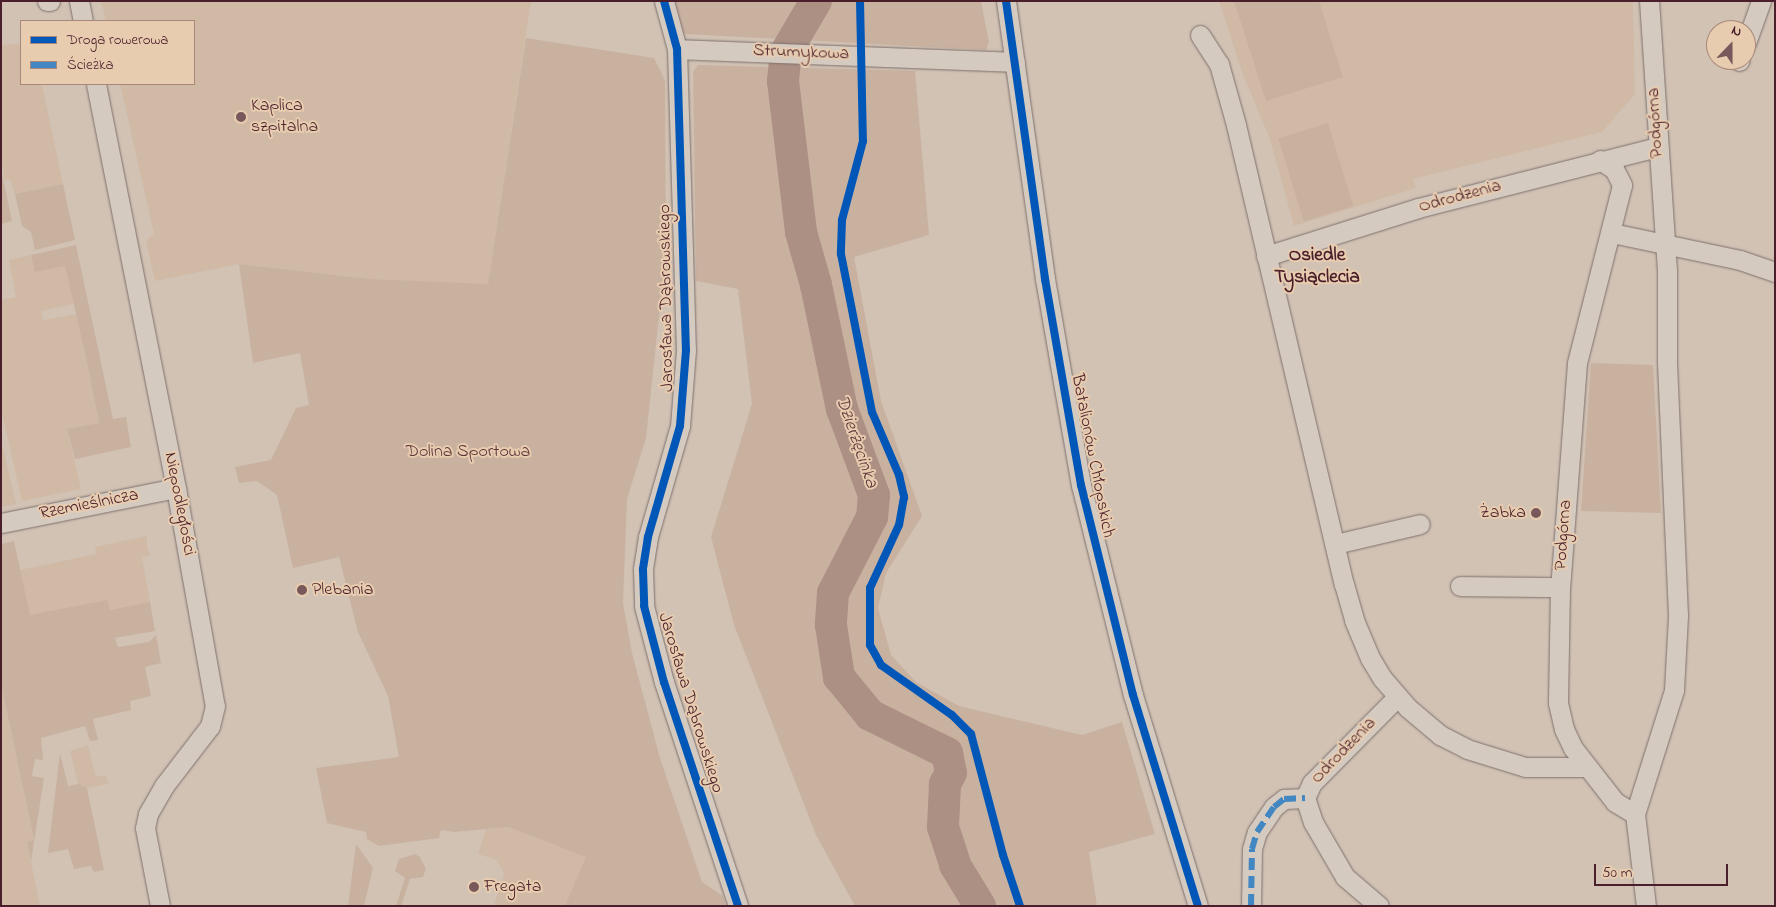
<!DOCTYPE html>
<meta charset="utf-8">
<style>
body{margin:0}
#map{position:relative;width:1776px;height:907px;overflow:hidden;background:#d1c2b4;font-family:"Indie Flower",sans-serif}
div>[style]{position:absolute}
.built>*{inset:0;background:#d0baa6}
.green>*{inset:0;background:#c9b1a0;transform-origin:0 0}
.river>*{height:32px;margin:-16px;padding:0 16px;transform-origin:16px;border-radius:16px;background:#ad9084}
.roads{filter:drop-shadow(0 0 1px #7f706c) drop-shadow(0 0 1px #7f706c)}
.minor>*{height:19px;margin:-9.5px;padding:0 9.5px;transform-origin:9.5px;border-radius:9.5px;background:#d4cac0}
.quiet>*{height:6px;margin-top:-3px;transform-origin:0;background:repeating-linear-gradient(90deg,#4286c2 0 12px,transparent 0 18px)}
.cycleway>*{height:8px;margin:-4px;padding:0 4px;transform-origin:4px;border-radius:4px;background:#0057b8}
.dots>*{width:14px;height:14px;translate:-50% -50%;box-sizing:border-box;border:2px solid #e8ccaf;border-radius:50%}
span{translate:-50% -50%;white-space:nowrap;text-align:center;line-height:1.15;-webkit-text-stroke:4px #e8ccaf;paint-order:stroke}
.street-label{font-size:18px;color:#4a1f2b}
.poi-label{font-size:18px;color:#4a1f2b}
.left{translate:0 -50%;text-align:left}
.right{translate:-100% -50%;text-align:right}
.park-label{font-size:18px;color:#5c333a}
.neighbourhood-label{font-size:19px;color:#4a1f2b;font-weight:700}
.water-label{font-size:19px;color:#5f363c;font-style:italic}
.frame{position:absolute;inset:0;border:2px solid #4a1f2b;pointer-events:none}
.legend{position:absolute;left:20px;top:20px;width:175px;height:65px;box-sizing:border-box;background:#e8ccaf;border:1px solid #a9877a;margin:0;padding:6px 9px;list-style:none;font-size:15px;color:#4a1f2b}
.legend li{display:flex;align-items:center;gap:10px;height:25px}
.legend b{width:25px;border:1px solid #a9877a}
.north{position:absolute;left:1706px;top:20px;width:50px;height:50px;box-sizing:border-box;background:#e8ccaf;border:1px solid #a9877a;border-radius:50%;rotate:22deg;font-size:14px;font-weight:700;line-height:20px;text-align:center;color:#4a1f2b}
.north::after{content:'';display:block;margin:auto;width:18px;height:22px;background:#79585b;clip-path:polygon(50% 0,100% 100%,50% 72%,0 100%)}
.scale{position:absolute;left:1594px;top:864px;width:134px;height:22px;box-sizing:border-box;border:2px solid #4a1f2b;border-top:0;padding-left:6px;font-size:15px;line-height:18px;white-space:nowrap;color:#4a1f2b;-webkit-text-stroke:4px #e8ccaf;paint-order:stroke}
</style>
<div id="map">
<div class="built">
<div style="clip-path:polygon(101px 1px,531px 1px,488px 285px,370px 279px,239px 264px,155px 281px,146px 241px,154px 234px,120px 84px,194px 84px,194px 21px,106px 21px)"></div>
<div style="clip-path:polygon(1219px 1px,1633px 1px,1635px 94px,1602px 132px,1413px 179px,1416px 188px,1294px 226px,1270px 139px,1243px 75px)"></div>
<div style="clip-path:polygon(21px 43px,21px 84px,42px 84px,63px 184px,15px 194px,10px 179px,5px 181px,1px 160px,1px 46px)"></div>
<div style="clip-path:polygon(31px 255px,36px 272px,65px 265px,74px 304px,41px 311px,43px 320px,77px 314px,99px 423px,67px 429px,81px 489px,22px 501px,1px 409px,1px 300px,16px 297px,9px 260px)"></div>
<div style="clip-path:polygon(1px 440px,16px 504px,1px 507px)"></div>
<div style="clip-path:polygon(147px 536px,147px 549px,151px 555px,142px 557px,150px 602px,109px 611px,107px 600px,30px 616px,20px 570px,96px 554px,95px 547px)"></div>
<div style="clip-path:polygon(1px 684px,34px 841px,27px 842px,40px 906px,1px 906px)"></div>
<div style="clip-path:polygon(88px 745px,96px 777px,106px 775px,108px 784px,87px 788px,78px 784px,70px 751px)"></div>
<div style="clip-path:polygon(508px 827px,587px 857px,565px 906px,494px 906px,504px 874px,497px 860px,478px 854px,486px 829px)"></div>
</div>
<div class="green">
<div style="clip-path:polygon(673px 1px,981px 1px,989px 42px,986px 50px,685px 34px,679px 27px)"></div>
<div style="clip-path:polygon(1234px 1px,1319px 1px,1343px 77px,1266px 101px)"></div>
<div style="clip-path:polygon(526px 38px,654px 58px,665px 80px,666px 251px,646px 438px,627px 499px,623px 603px,632px 653px,660px 758px,702px 882px,723px 896px,726px 906px,565px 906px,586px 857px,508px 827px,454px 832px,441px 830px,439px 838px,379px 846px,367px 839px,366px 832px,327px 823px,316px 768px,399px 757px,388px 696px,358px 632px,339px 557px,293px 568px,277px 495px,257px 481px,239px 483px,235px 467px,271px 460px,296px 408px,309px 405px,300px 353px,253px 363px,239px 264px,370px 279px,488px 284px)"></div>
<div style="clip-path:polygon(698px 65px,915px 71px,929px 235px,854px 257px,881px 401px,922px 516px,886px 573px,878px 608px,891px 655px,916px 682px,959px 706px,1082px 735px,1122px 722px,1155px 834px,1089px 852px,1097px 906px,855px 906px,816px 835px,734px 625px,711px 537px,752px 404px,738px 289px,696px 281px,693px 72px)"></div>
<div style="left:1328px;top:123px;width:87px;height:52px;rotate:73deg"></div>
<div style="clip-path:polygon(1px 169px,12px 221px,1px 224px)"></div>
<div style="clip-path:polygon(63px 184px,75px 240px,35px 250px,31px 232px,22px 226px,15px 194px)"></div>
<div style="clip-path:polygon(76px 245px,113px 419px,126px 417px,131px 447px,75px 459px,67px 429px,99px 423px,85px 353px,65px 266px,35px 272px,31px 255px)"></div>
<div style="clip-path:polygon(1591px 363px,1653px 365px,1661px 513px,1581px 511px)"></div>
<div style="clip-path:polygon(14px 541px,30px 615px,107px 600px,110px 610px,150px 602px,155px 631px,115px 638px,118px 647px,149px 642px,156px 635px,161px 663px,145px 667px,151px 696px,130px 701px,131px 710px,93px 719px,98px 740px,90px 741px,85px 726px,41px 738px,43px 760px,35px 759px,32px 776px,44px 778px,31px 861px,27px 842px,34px 840px,1px 684px,1px 544px)"></div>
<div style="clip-path:polygon(60px 753px,68px 786px,78px 784px,87px 788px,104px 870px,94px 872px,91px 866px,74px 869px,68px 849px,48px 853px)"></div>
<div style="clip-path:polygon(356px 844px,373px 868px,364px 906px,348px 906px)"></div>
<div style="clip-path:polygon(415px 854px,420px 857px,426px 869px,423px 877px,410px 879px,401px 906px,396px 906px,405px 878px,395px 871px,399px 859px)"></div>
</div>
<div class="river">
<div style="left:816px;top:1px;width:59px;rotate:120.5deg"></div>
<div style="left:786px;top:52px;width:29px;rotate:96deg"></div>
<div style="left:783px;top:81px;width:152px;rotate:83.2deg"></div>
<div style="left:801px;top:232px;width:55px;rotate:74.2deg"></div>
<div style="left:816px;top:285px;width:127px;rotate:78.2deg"></div>
<div style="left:842px;top:409px;width:92px;rotate:69.6deg"></div>
<div style="left:874px;top:495px;width:22px;rotate:95deg"></div>
<div style="left:872px;top:517px;width:85px;rotate:117.2deg"></div>
<div style="left:833px;top:593px;width:32px;rotate:94deg"></div>
<div style="left:831px;top:625px;width:53px;rotate:81.3deg"></div>
<div style="left:839px;top:677px;width:49px;rotate:50.8deg"></div>
<div style="left:870px;top:715px;width:86px;rotate:26.3deg"></div>
<div style="left:947px;top:753px;width:20px;rotate:79deg"></div>
<div style="left:951px;top:773px;width:13px;rotate:119deg"></div>
<div style="left:945px;top:784px;width:43px;rotate:92.7deg"></div>
<div style="left:943px;top:827px;width:40px;rotate:72deg"></div>
<div style="left:955px;top:865px;width:48px;rotate:58.6deg"></div>
</div>
<div class="roads">
<div class="minor">
<div style="left:47px;top:1px;width:3px"></div>
<div style="left:79px;top:1px;width:20px;rotate:79deg"></div>
<div style="left:664px;top:1px;width:50px;rotate:74.8deg"></div>
<div style="left:677px;top:49px;width:301px;rotate:88.3deg"></div>
<div style="left:686px;top:350px;width:76px;rotate:94.5deg"></div>
<div style="left:680px;top:426px;width:116px;rotate:106.1deg"></div>
<div style="left:648px;top:537px;width:33px;rotate:99deg"></div>
<div style="left:643px;top:570px;width:36px;rotate:88deg"></div>
<div style="left:644px;top:606px;width:79px;rotate:75.3deg"></div>
<div style="left:664px;top:682px;width:236px;rotate:71.7deg"></div>
<div style="left:1006px;top:1px;width:281px;rotate:82deg"></div>
<div style="left:1045px;top:279px;width:209px;rotate:80.1deg"></div>
<div style="left:1081px;top:485px;width:216px;rotate:76.1deg"></div>
<div style="left:1133px;top:695px;width:221px;rotate:72.9deg"></div>
<div style="left:1200px;top:35px;width:35px;rotate:57deg"></div>
<div style="left:1219px;top:64px;width:63px;rotate:74.4deg"></div>
<div style="left:1236px;top:125px;width:472px;rotate:76.8deg"></div>
<div style="left:1344px;top:584px;width:37px;rotate:74deg"></div>
<div style="left:1354px;top:620px;width:41px;rotate:67.2deg"></div>
<div style="left:1370px;top:658px;width:23px;rotate:59deg"></div>
<div style="left:1382px;top:678px;width:40px;rotate:49deg"></div>
<div style="left:1408px;top:708px;width:42px;rotate:40.2deg"></div>
<div style="left:1440px;top:735px;width:30px;rotate:27deg"></div>
<div style="left:1467px;top:749px;width:61px;rotate:17.2deg"></div>
<div style="left:1525px;top:767px;width:62px"></div>
<div style="left:1746px;top:43px;width:45px;rotate:-70.3deg"></div>
<div style="left:677px;top:49px;width:338px;rotate:2.2deg"></div>
<div style="left:1739px;top:61px;width:1px;rotate:-45deg"></div>
<div style="left:96px;top:84px;width:412px;rotate:78.8deg"></div>
<div style="left:176px;top:488px;width:221px;rotate:79.9deg"></div>
<div style="left:215px;top:706px;width:21px;rotate:104deg"></div>
<div style="left:210px;top:726px;width:76px;rotate:127.5deg"></div>
<div style="left:164px;top:786px;width:32px;rotate:120deg"></div>
<div style="left:148px;top:814px;width:14px;rotate:102deg"></div>
<div style="left:145px;top:828px;width:79px;rotate:79.1deg"></div>
<div style="left:1600px;top:160px;width:17px;rotate:33deg"></div>
<div style="left:1614px;top:169px;width:18px;rotate:63deg"></div>
<div style="left:1622px;top:185px;width:184px;rotate:104.2deg"></div>
<div style="left:1577px;top:363px;width:225px;rotate:94.3deg"></div>
<div style="left:1560px;top:587px;width:116px;rotate:91deg"></div>
<div style="left:1558px;top:703px;width:27px;rotate:77deg"></div>
<div style="left:1564px;top:729px;width:21px;rotate:65deg"></div>
<div style="left:1573px;top:748px;width:68px;rotate:52.1deg"></div>
<div style="left:1615px;top:802px;width:23px;rotate:31deg"></div>
<div style="left:1612px;top:233px;width:131px;rotate:11.9deg"></div>
<div style="left:1740px;top:260px;width:37px;rotate:19deg"></div>
<div style="left:1266px;top:256px;width:159px;rotate:-17.5deg"></div>
<div style="left:1418px;top:208px;width:247px;rotate:-14.3deg"></div>
<div style="left:1px;top:523px;width:178px;rotate:-11.3deg"></div>
<div style="left:1335px;top:544px;width:87px;rotate:-13.2deg"></div>
<div style="left:1460px;top:586px;width:100px;rotate:0.6deg"></div>
<div style="left:1251px;top:906px;width:57px;rotate:-89deg"></div>
<div style="left:1252px;top:849px;width:18px;rotate:-74deg"></div>
<div style="left:1257px;top:832px;width:30px;rotate:-56deg"></div>
<div style="left:1274px;top:807px;width:13px;rotate:-39deg"></div>
<div style="left:1284px;top:799px;width:21px;rotate:-3deg"></div>
<div style="left:1379px;top:906px;width:45px;rotate:-139.5deg"></div>
<div style="left:1345px;top:877px;width:64px;rotate:-120.2deg"></div>
<div style="left:1313px;top:822px;width:25px;rotate:-108deg"></div>
<div style="left:1305px;top:798px;width:17px;rotate:-65deg"></div>
<div style="left:1312px;top:783px;width:121px;rotate:-45.3deg"></div>
<div style="left:1646px;top:906px;width:93px;rotate:-96.8deg"></div>
<div style="left:1635px;top:814px;width:130px;rotate:-72.5deg"></div>
<div style="left:1674px;top:690px;width:75px;rotate:-86.9deg"></div>
<div style="left:1678px;top:615px;width:253px;rotate:-92.5deg"></div>
<div style="left:1667px;top:362px;width:91px;rotate:-90deg"></div>
<div style="left:1667px;top:271px;width:271px;rotate:-93.8deg"></div>
</div>
</div>
<div class="quiet">
<div style="left:1251px;top:906px;width:57px;rotate:-89deg"></div>
<div style="left:1252px;top:849px;width:18px;rotate:-74deg"></div>
<div style="left:1257px;top:832px;width:30px;rotate:-56deg"></div>
<div style="left:1274px;top:807px;width:13px;rotate:-39deg"></div>
<div style="left:1284px;top:799px;width:21px;rotate:-3deg"></div>
</div>
<div class="cycleway">
<div style="left:664px;top:1px;width:50px;rotate:74.8deg"></div>
<div style="left:677px;top:49px;width:301px;rotate:88.3deg"></div>
<div style="left:686px;top:350px;width:76px;rotate:94.5deg"></div>
<div style="left:680px;top:426px;width:116px;rotate:106.1deg"></div>
<div style="left:648px;top:537px;width:33px;rotate:99deg"></div>
<div style="left:643px;top:570px;width:36px;rotate:88deg"></div>
<div style="left:644px;top:606px;width:79px;rotate:75.3deg"></div>
<div style="left:664px;top:682px;width:236px;rotate:71.7deg"></div>
<div style="left:860px;top:1px;width:140px;rotate:88.8deg"></div>
<div style="left:863px;top:141px;width:82px;rotate:104.9deg"></div>
<div style="left:842px;top:220px;width:34px;rotate:92deg"></div>
<div style="left:841px;top:254px;width:161px;rotate:78.9deg"></div>
<div style="left:872px;top:412px;width:69px;rotate:66.8deg"></div>
<div style="left:899px;top:475px;width:23px;rotate:77deg"></div>
<div style="left:904px;top:497px;width:28px;rotate:100deg"></div>
<div style="left:899px;top:525px;width:69px;rotate:114.7deg"></div>
<div style="left:870px;top:588px;width:57px;rotate:90deg"></div>
<div style="left:870px;top:645px;width:23px;rotate:61deg"></div>
<div style="left:881px;top:665px;width:87px;rotate:35.2deg"></div>
<div style="left:952px;top:715px;width:27px;rotate:45deg"></div>
<div style="left:971px;top:734px;width:125px;rotate:75.2deg"></div>
<div style="left:1003px;top:855px;width:54px;rotate:71.6deg"></div>
<div style="left:1006px;top:1px;width:281px;rotate:82deg"></div>
<div style="left:1045px;top:279px;width:209px;rotate:80.1deg"></div>
<div style="left:1081px;top:485px;width:216px;rotate:76.1deg"></div>
<div style="left:1133px;top:695px;width:221px;rotate:72.9deg"></div>
</div>
<div class="dots">
<div style="left:241px;top:117px;background:#79585b"></div>
<div style="left:1536px;top:513px;background:#79585b"></div>
<div style="left:302px;top:590px;background:#79585b"></div>
<div style="left:474px;top:887px;background:#79585b"></div>
</div>
<div class="street-label">
<span style="left:801px;top:53px;rotate:2deg">Strumykowa</span>
<span style="left:1656px;top:123px;rotate:-93deg">Podgórna</span>
<span style="left:1460px;top:197px;rotate:-15deg">Odrodzenia</span>
<span style="left:667px;top:298px;rotate:-91deg">Jarosława Dąbrowskiego</span>
<span style="left:1092px;top:456px;rotate:79deg">Batalionów Chłopskich</span>
<span style="left:179px;top:504px;rotate:79deg">Niepodległości</span>
<span style="left:89px;top:505px;rotate:-11deg">Rzemieślnicza</span>
<span style="left:1564px;top:535px;rotate:-86deg">Podgórna</span>
<span style="left:690px;top:703px;rotate:73deg">Jarosława Dąbrowskiego</span>
<span style="left:1344px;top:751px;rotate:-46deg">Odrodzenia</span>
</div>
<div class="poi-label">
<span class="left" style="left:251px;top:117px">Kaplica<br>szpitalna</span>
<span class="right" style="left:1526px;top:513px">Żabka</span>
<span class="left" style="left:312px;top:590px">Plebania</span>
<span class="left" style="left:484px;top:887px">Fregata</span>
</div>
<div class="park-label">
<span style="left:468px;top:452px">Dolina Sportowa</span>
</div>
<div class="neighbourhood-label">
<span style="left:1317px;top:267px">Osiedle<br>Tysiąclecia</span>
</div>
<div class="water-label">
<span style="left:856px;top:442px;rotate:71deg">Dzierżęcinka</span>
</div>
<div class="frame"></div>
<ul class="legend">
<li><b style="height:6px;background:#0057b8"></b>Droga rowerowa</li>
<li><b style="height:6px;background:#4286c2"></b>Ścieżka</li>
</ul>
<div class="north">N</div>
<div class="scale">50 m</div>
</div>
